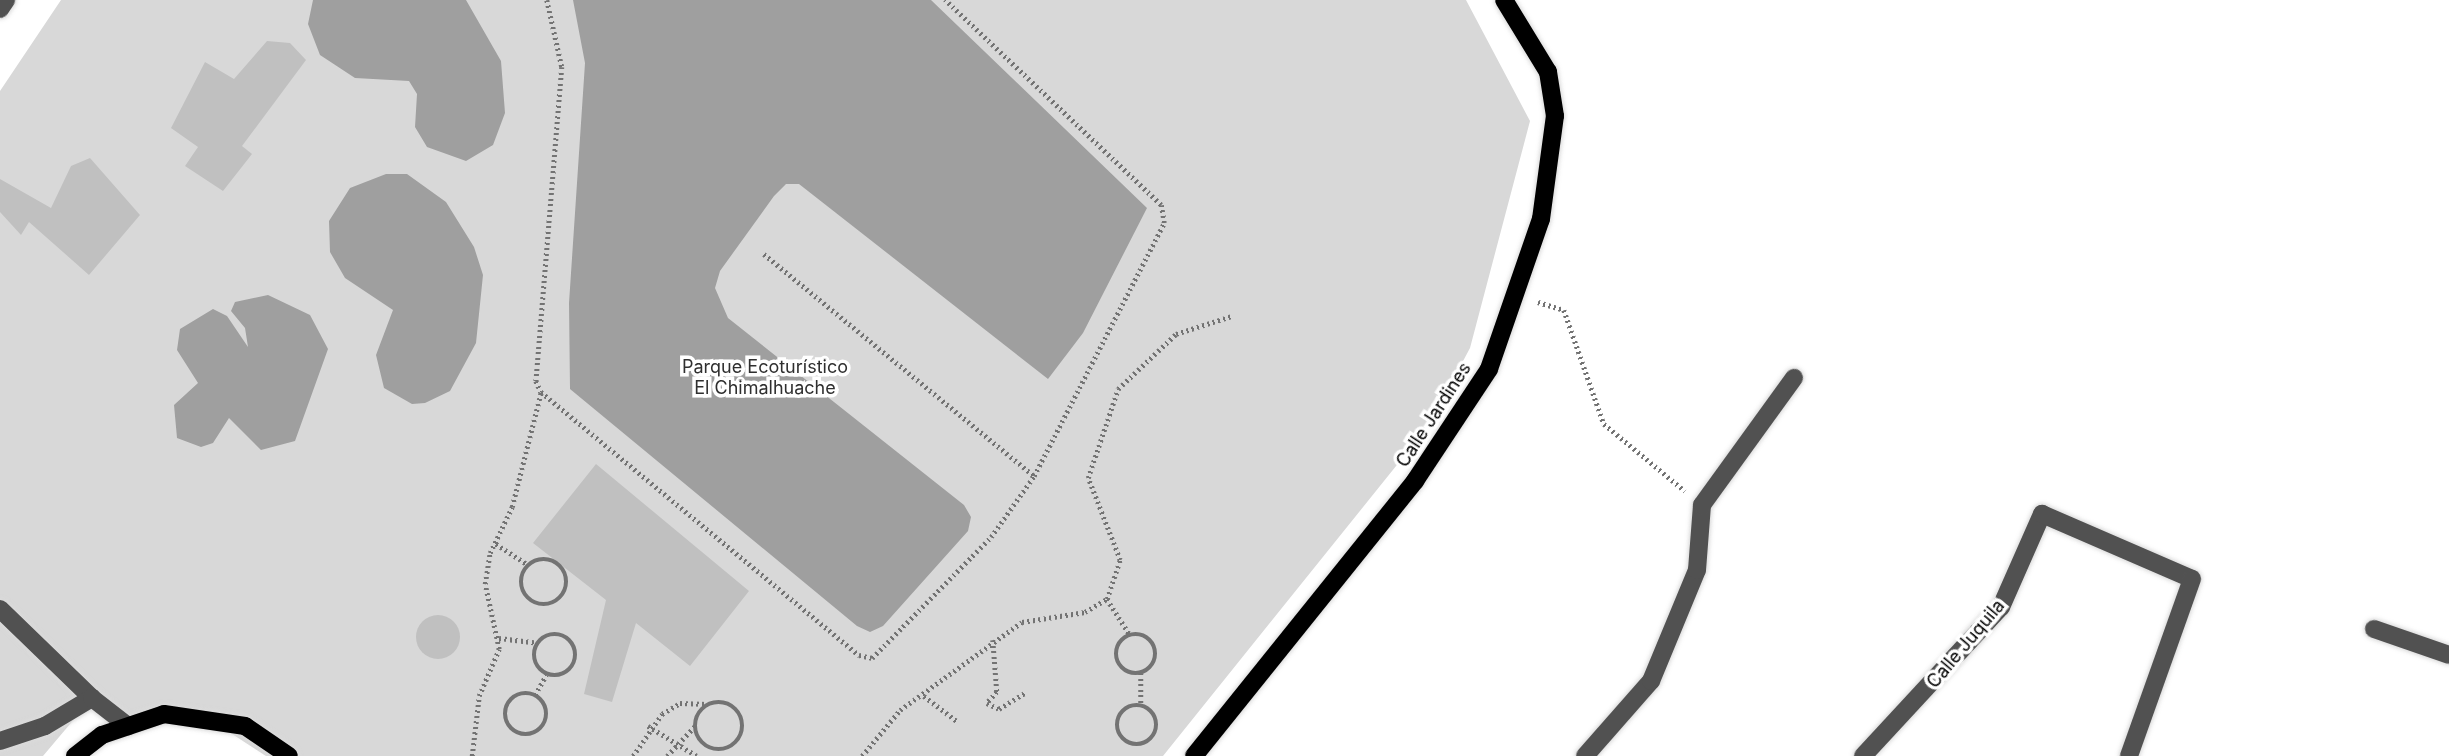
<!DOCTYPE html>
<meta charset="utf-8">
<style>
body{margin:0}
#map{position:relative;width:2449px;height:756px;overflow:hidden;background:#fff;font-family:Inter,sans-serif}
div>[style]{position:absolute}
.green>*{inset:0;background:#d8d8d8}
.water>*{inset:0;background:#9f9f9f}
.building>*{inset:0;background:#c0c0c0}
.round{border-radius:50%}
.path>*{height:4.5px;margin-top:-2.25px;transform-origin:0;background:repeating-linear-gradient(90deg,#737373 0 2px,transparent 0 5.5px)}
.path>.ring{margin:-2.25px;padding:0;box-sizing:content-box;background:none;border:4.5px solid #737373;border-radius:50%}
.roads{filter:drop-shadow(0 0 2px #dbdbdb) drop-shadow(0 0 2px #dbdbdb)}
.minor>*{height:18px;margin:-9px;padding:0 9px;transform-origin:9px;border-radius:9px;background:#515151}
.major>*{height:18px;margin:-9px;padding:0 9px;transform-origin:9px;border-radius:9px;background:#000}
span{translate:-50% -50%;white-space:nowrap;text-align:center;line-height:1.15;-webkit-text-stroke:7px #fff;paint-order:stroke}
.park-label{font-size:18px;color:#2f2f2f}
.street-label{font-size:18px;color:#000}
</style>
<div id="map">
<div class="green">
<div style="clip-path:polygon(61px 0,1466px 0,1530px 121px,1470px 348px,1429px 425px,1163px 756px,266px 756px,206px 717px,129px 720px,92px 698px,43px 756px,0 756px,0 91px)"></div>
</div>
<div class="water">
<div style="clip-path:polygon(313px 0,466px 0,501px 61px,505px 113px,493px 145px,466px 161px,427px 147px,415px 127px,417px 94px,409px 81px,355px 78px,320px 55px,308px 24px)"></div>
<div style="clip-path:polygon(573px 0,931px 0,1147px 208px,1083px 333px,1048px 379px,799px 184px,786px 184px,774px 196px,720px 271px,715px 288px,728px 318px,964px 505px,971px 517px,968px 531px,883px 626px,870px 632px,857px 626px,570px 389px,569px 303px,585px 63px)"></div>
<div style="clip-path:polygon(386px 174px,407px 174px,446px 202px,474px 247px,483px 275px,476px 343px,450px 391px,425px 403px,412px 404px,384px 388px,376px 355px,393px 310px,345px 278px,330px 252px,329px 221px,350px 188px)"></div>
<div style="clip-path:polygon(268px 295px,310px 315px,328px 349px,295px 441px,261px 450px,229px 418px,213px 443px,201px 447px,177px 438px,174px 405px,198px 383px,177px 350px,180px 329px,213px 309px,227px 316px,248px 347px,245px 328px,231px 311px,235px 302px)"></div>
</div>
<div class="building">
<div style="clip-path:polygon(267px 41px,290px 43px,306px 60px,242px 146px,252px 154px,223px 191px,185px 166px,198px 147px,171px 128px,205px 62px,234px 79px)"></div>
<div style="clip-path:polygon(90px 158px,140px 215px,89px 275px,29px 222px,21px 235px,0 212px,0 179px,51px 208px,71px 166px)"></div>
<div style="clip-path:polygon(596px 464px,749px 591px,690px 666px,636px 623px,612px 702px,584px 694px,606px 600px,533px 543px)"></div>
<div class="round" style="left:416px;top:615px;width:44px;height:44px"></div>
</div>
<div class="path">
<div style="left:547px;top:0;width:69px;rotate:77.4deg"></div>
<div style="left:562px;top:67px;width:315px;rotate:94.7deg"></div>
<div style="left:536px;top:381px;width:12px;rotate:66deg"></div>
<div style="left:541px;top:392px;width:413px;rotate:39.6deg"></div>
<div style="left:859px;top:655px;width:13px;rotate:13deg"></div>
<div style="left:872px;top:658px;width:170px;rotate:-45.5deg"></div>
<div style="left:991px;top:537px;width:75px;rotate:-54.8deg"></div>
<div style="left:1034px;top:476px;width:284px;rotate:-62.8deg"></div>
<div style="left:1164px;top:223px;width:18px;rotate:-99deg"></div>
<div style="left:1161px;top:205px;width:298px;rotate:-136.5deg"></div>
<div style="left:764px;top:254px;width:350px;rotate:39.4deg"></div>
<div style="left:1538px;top:302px;width:27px;rotate:17deg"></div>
<div style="left:1564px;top:310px;width:121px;rotate:70.7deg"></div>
<div style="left:1604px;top:424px;width:105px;rotate:39.6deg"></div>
<div style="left:496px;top:544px;width:38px;rotate:33deg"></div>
<div class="ring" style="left:521px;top:559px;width:41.5px;height:41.5px"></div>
<div style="left:1107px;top:599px;width:43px;rotate:57.4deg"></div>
<div class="ring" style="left:534px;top:634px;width:37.5px;height:37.5px"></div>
<div class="ring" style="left:1116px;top:634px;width:35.5px;height:35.5px"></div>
<div style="left:499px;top:638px;width:39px;rotate:7deg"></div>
<div style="left:993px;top:640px;width:52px;rotate:85.6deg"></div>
<div style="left:997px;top:692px;width:15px;rotate:132deg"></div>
<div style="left:987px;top:703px;width:13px;rotate:27deg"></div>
<div style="left:999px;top:709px;width:31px;rotate:-32deg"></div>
<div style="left:1141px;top:673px;width:32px;rotate:90deg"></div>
<div class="ring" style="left:505px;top:693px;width:37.5px;height:37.5px"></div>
<div style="left:535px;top:695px;width:23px;rotate:-61deg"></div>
<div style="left:924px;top:696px;width:43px;rotate:37.4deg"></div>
<div class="ring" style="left:695px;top:702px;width:43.5px;height:43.5px"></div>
<div class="ring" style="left:1117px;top:705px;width:35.5px;height:35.5px"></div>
<div style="left:648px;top:726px;width:57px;rotate:31.5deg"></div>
<div style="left:472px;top:756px;width:60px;rotate:-83.3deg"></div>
<div style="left:479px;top:696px;width:51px;rotate:-66.9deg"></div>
<div style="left:499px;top:649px;width:66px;rotate:-102.2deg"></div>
<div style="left:485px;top:584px;width:31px;rotate:-81deg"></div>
<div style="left:490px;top:553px;width:51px;rotate:-64.4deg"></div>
<div style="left:512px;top:507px;width:119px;rotate:-75.8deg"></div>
<div style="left:633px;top:756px;width:51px;rotate:-55.4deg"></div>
<div style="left:662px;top:714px;width:21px;rotate:-31deg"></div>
<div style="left:680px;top:703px;width:28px;rotate:2deg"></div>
<div style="left:667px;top:756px;width:41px;rotate:-47deg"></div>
<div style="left:862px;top:756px;width:60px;rotate:-50.4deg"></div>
<div style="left:900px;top:710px;width:150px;rotate:-35.8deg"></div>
<div style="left:1022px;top:622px;width:64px;rotate:-9deg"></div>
<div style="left:1085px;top:612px;width:26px;rotate:-31deg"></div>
<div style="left:1107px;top:599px;width:41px;rotate:-71.6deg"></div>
<div style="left:1120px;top:560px;width:88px;rotate:-111.3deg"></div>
<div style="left:1088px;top:478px;width:94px;rotate:-71.4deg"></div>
<div style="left:1118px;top:389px;width:80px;rotate:-43.5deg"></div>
<div style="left:1176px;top:334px;width:59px;rotate:-17.8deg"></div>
</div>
<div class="roads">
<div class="minor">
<div style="left:0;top:9px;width:11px;rotate:-56deg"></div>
<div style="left:0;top:609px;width:128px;rotate:44.1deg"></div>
<div style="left:2374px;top:629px;width:79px;rotate:19.1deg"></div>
<div style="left:0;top:741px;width:47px;rotate:-18.4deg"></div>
<div style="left:45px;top:726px;width:55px;rotate:-30.8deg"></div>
<div style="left:92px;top:698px;width:46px;rotate:37.9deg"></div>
<div style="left:1585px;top:756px;width:100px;rotate:-48.7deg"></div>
<div style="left:1651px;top:681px;width:120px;rotate:-67.5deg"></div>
<div style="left:1697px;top:570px;width:65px;rotate:-85.6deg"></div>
<div style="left:1702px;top:505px;width:157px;rotate:-54.1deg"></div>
<div style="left:1863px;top:756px;width:203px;rotate:-47.2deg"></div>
<div style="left:2001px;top:607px;width:102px;rotate:-66.2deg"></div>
<div style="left:2042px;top:514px;width:163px;rotate:23.4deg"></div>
<div style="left:2192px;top:579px;width:188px;rotate:109.6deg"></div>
</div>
<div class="major">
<div style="left:75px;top:756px;width:34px;rotate:-38deg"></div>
<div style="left:102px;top:735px;width:65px;rotate:-18.7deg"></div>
<div style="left:164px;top:714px;width:82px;rotate:8.4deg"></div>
<div style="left:245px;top:726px;width:53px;rotate:34.3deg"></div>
<div style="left:1194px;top:756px;width:353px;rotate:-51.2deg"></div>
<div style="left:1415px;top:481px;width:134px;rotate:-56.5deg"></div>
<div style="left:1489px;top:369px;width:159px;rotate:-70.9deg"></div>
<div style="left:1541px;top:219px;width:104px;rotate:-82.3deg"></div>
<div style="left:1555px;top:116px;width:45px;rotate:-99deg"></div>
<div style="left:1548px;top:72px;width:84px;rotate:-121.4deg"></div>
</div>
</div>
<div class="park-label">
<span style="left:765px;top:378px">Parque Ecoturístico<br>El Chimalhuache</span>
</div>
<div class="street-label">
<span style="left:1434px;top:415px;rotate:-57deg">Calle Jardines</span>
<span style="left:1966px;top:644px;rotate:-50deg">Calle Juquila</span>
</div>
</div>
